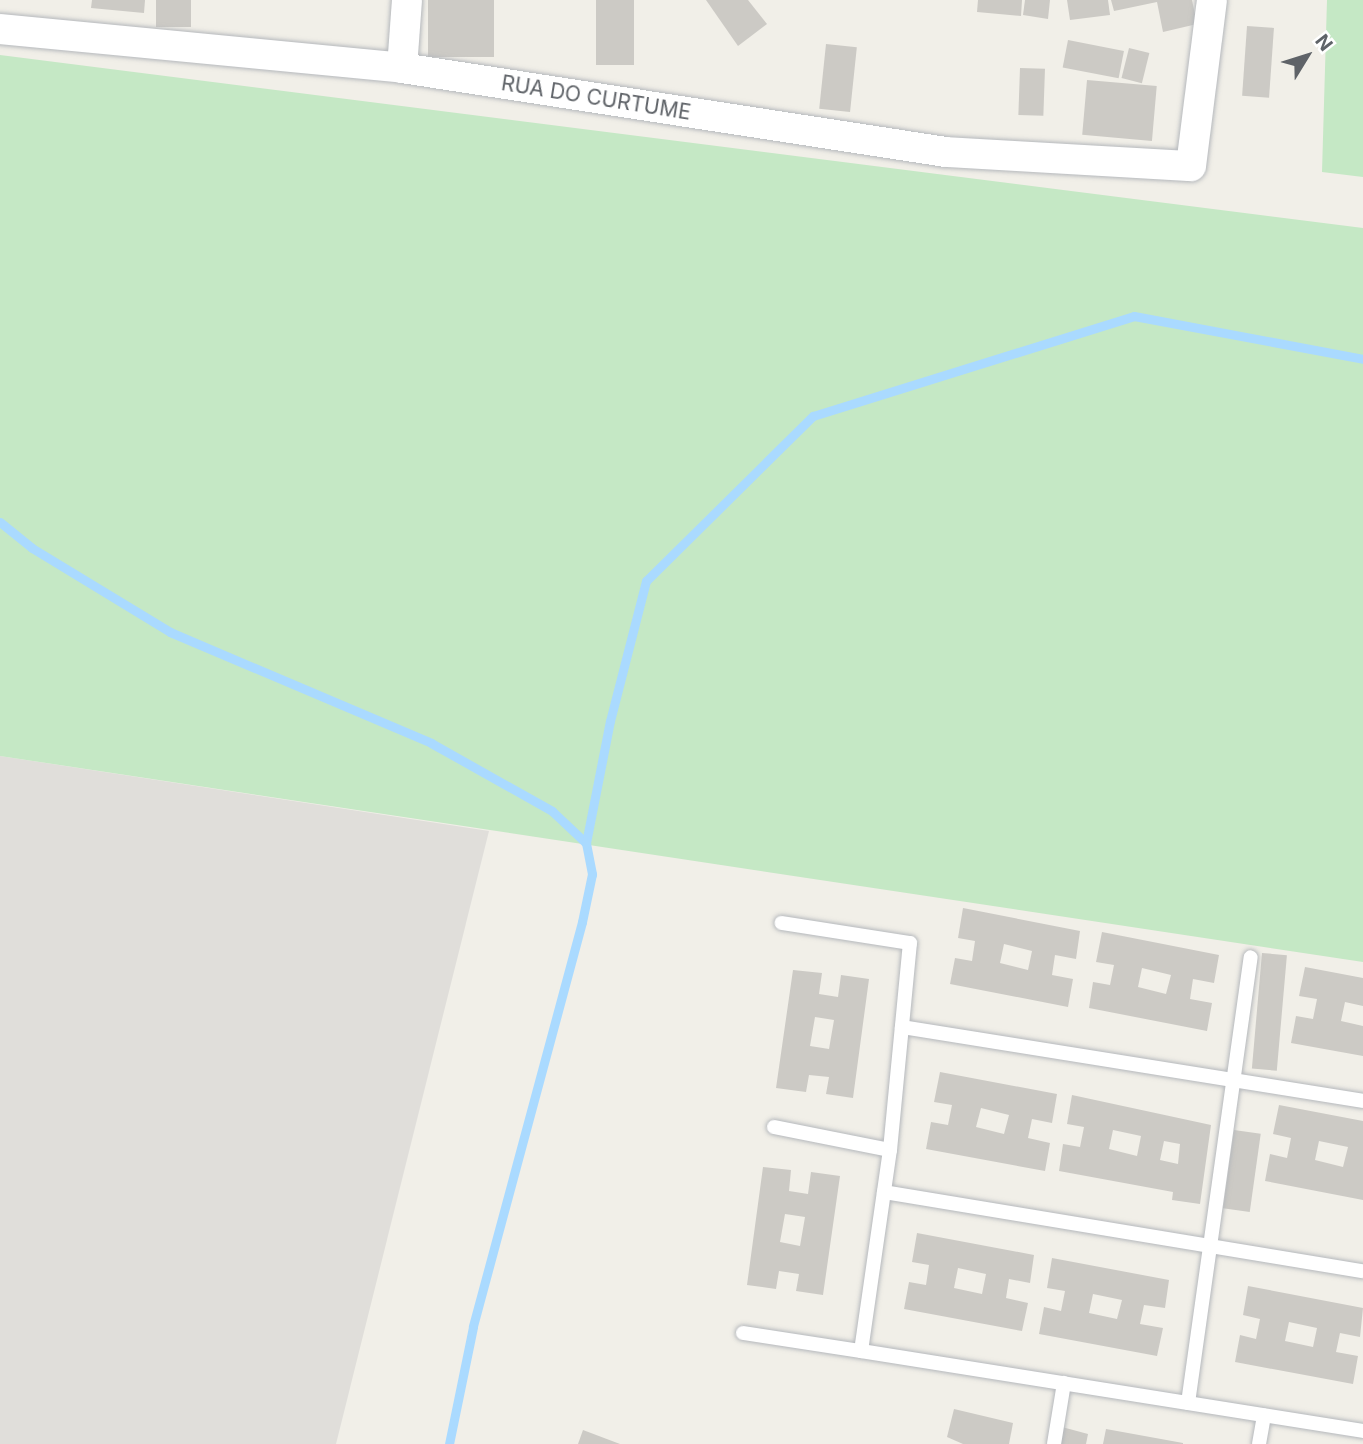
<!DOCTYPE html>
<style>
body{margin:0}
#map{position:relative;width:1363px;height:1444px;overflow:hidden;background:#f1efe8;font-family:Inter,sans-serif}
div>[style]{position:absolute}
.industrial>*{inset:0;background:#e0deda}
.green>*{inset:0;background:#c5e8c5}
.stream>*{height:9px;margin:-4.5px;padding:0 4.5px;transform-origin:4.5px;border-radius:4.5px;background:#aadaff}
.building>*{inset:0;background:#cccac5;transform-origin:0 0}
.roads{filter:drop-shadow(0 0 2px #b5b8bc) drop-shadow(0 0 2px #b5b8bc)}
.lane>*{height:14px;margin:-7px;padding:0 7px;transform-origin:7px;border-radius:7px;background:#fff}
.street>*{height:30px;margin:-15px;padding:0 15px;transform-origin:15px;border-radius:15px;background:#fff}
span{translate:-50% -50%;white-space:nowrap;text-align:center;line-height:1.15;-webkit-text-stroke:7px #fff;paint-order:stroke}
.street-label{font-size:21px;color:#5f6368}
.north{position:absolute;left:1272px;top:21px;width:70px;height:70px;-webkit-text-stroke:5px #fff;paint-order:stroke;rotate:52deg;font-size:19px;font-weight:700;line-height:28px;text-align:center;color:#5f6368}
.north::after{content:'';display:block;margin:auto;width:24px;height:32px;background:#5f6368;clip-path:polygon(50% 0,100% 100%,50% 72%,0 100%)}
</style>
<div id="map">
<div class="industrial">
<div style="clip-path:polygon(0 756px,489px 831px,336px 1444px,0 1444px)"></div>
</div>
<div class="green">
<div style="clip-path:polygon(1327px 0,1363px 0,1363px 177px,1322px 172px)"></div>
<div style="clip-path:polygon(0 55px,1363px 228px,1363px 962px,0 756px)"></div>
</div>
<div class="stream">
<div style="left:0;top:522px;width:41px;rotate:39.1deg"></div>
<div style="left:32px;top:548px;width:162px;rotate:31.3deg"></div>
<div style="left:170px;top:632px;width:284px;rotate:23deg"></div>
<div style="left:431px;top:743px;width:139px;rotate:29.3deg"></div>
<div style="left:552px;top:811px;width:47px;rotate:43.3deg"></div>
<div style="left:586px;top:843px;width:32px;rotate:79deg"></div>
<div style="left:592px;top:874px;width:49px;rotate:101.8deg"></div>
<div style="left:582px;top:922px;width:419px;rotate:105.1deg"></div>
<div style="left:473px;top:1327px;width:119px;rotate:101.6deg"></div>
<div style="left:586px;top:843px;width:124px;rotate:-78.9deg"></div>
<div style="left:610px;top:721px;width:145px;rotate:-75.6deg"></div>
<div style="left:646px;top:581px;width:235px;rotate:-44.7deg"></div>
<div style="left:813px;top:416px;width:336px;rotate:-17.3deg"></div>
<div style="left:1134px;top:316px;width:233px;rotate:10.6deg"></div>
</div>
<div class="building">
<div style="clip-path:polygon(92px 0,145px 0,144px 13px,91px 8px)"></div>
<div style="left:156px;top:0;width:35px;height:27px"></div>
<div style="left:428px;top:0;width:66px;height:57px"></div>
<div style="left:596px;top:0;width:38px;height:65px"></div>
<div style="clip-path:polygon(706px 0,748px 0,767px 24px,738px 46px)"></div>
<div style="clip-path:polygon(978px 0,1022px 0,1021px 16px,977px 12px)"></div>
<div style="clip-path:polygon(1025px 0,1050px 0,1048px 19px,1023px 15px)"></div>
<div style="clip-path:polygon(1067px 0,1108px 0,1110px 15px,1070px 20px)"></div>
<div style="clip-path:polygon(1111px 0,1192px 0,1197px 24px,1163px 32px,1157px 2px,1114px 11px)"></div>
<div style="left:1247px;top:26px;width:27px;height:70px;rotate:4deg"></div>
<div style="left:1068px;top:40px;width:57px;height:28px;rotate:11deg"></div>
<div style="left:826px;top:44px;width:31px;height:65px;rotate:6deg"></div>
<div style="left:1129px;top:48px;width:21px;height:31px;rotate:14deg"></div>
<div style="left:1020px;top:68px;width:25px;height:47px;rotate:2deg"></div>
<div style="left:1087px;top:80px;width:70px;height:55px;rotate:5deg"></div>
<div style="clip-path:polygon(evenodd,963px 908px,1080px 931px,1076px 959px,1055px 955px,1052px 975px,1073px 979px,1068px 1007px,950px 984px,955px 958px,972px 961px,975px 941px,958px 938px,963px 908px,1004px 944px,1032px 951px,1028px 970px,1000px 963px,1004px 944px)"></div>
<div style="clip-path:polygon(evenodd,1102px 932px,1219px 955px,1214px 983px,1193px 979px,1190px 999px,1212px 1003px,1207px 1031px,1089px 1008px,1093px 982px,1110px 985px,1114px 965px,1096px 962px,1102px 932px,1142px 968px,1171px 975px,1166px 994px,1138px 987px,1142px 968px)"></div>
<div style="left:1262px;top:953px;width:25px;height:116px;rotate:5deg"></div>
<div style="clip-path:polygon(1305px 967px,1363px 978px,1363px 1006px,1345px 1002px,1341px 1021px,1363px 1026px,1363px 1056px,1291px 1043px,1296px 1016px,1313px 1019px,1317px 999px,1299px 996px)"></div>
<div style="clip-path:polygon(evenodd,793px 970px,822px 973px,819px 994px,838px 997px,841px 975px,869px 979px,853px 1098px,826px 1094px,829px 1077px,809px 1075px,806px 1092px,776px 1088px,793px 970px,815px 1017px,834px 1020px,829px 1049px,810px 1046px,815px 1017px)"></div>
<div style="clip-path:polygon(evenodd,940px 1072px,1057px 1094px,1052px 1123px,1032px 1119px,1028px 1138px,1050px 1143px,1045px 1171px,926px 1149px,931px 1122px,948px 1125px,952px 1105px,934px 1102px,940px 1072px,981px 1108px,1009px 1115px,1004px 1134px,976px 1127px,981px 1108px)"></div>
<div style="clip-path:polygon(evenodd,1072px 1095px,1211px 1125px,1200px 1204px,1172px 1200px,1173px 1192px,1059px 1171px,1063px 1144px,1080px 1147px,1084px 1127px,1067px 1124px,1072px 1095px,1113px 1130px,1141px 1136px,1137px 1156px,1109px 1149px,1113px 1130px,1072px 1095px,1164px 1141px,1180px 1144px,1178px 1164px,1160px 1160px,1164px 1141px)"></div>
<div style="clip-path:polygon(evenodd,1279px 1105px,1363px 1121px,1363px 1200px,1265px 1181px,1270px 1154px,1287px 1158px,1291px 1138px,1273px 1134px,1279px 1105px,1319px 1141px,1348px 1147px,1343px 1167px,1315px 1160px,1319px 1141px)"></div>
<div style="left:1234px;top:1130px;width:27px;height:79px;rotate:8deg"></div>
<div style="clip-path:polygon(evenodd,763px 1167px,791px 1170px,789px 1191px,808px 1194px,811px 1172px,840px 1176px,823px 1295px,796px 1291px,799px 1274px,779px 1271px,776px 1289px,747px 1285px,763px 1167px,785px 1214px,805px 1217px,800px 1246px,780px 1242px,785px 1214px)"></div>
<div style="clip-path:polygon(evenodd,917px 1233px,1034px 1255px,1030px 1283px,1009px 1279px,1006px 1298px,1028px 1303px,1022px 1331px,904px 1309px,909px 1282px,926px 1285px,929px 1265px,912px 1262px,917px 1233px,958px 1268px,986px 1274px,982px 1294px,954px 1288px,958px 1268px)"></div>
<div style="clip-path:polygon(evenodd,1052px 1258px,1169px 1280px,1165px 1308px,1144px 1305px,1140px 1324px,1163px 1328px,1157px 1356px,1039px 1334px,1044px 1307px,1061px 1311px,1065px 1291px,1047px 1288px,1052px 1258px,1093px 1294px,1122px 1300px,1117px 1319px,1089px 1313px,1093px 1294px)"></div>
<div style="clip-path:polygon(evenodd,1248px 1286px,1363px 1308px,1360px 1337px,1340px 1333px,1336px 1352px,1358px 1356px,1353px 1384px,1235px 1362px,1240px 1335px,1256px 1339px,1260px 1319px,1243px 1315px,1248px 1286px,1289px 1322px,1317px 1328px,1313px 1347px,1285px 1341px,1289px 1322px)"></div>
<div style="clip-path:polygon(954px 1409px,1013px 1423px,1009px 1444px,963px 1444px,947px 1437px)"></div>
<div style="clip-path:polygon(1062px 1427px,1088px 1434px,1086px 1444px,1058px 1444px)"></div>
<div style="clip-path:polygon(1106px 1429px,1183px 1443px,1183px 1444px,1103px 1444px)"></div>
<div style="clip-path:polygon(583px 1430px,620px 1444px,578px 1444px)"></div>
</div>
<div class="roads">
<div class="lane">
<div style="left:902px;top:1027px;width:467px;rotate:9.1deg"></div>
<div style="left:774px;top:1127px;width:118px;rotate:11.2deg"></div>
<div style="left:884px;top:1192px;width:485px;rotate:9.4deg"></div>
<div style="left:743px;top:1333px;width:119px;rotate:8.7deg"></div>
<div style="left:861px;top:1351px;width:203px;rotate:-81.8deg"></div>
<div style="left:890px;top:1150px;width:208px;rotate:-84.5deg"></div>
<div style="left:910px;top:943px;width:130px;rotate:-171.1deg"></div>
<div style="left:861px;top:1351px;width:508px;rotate:9.05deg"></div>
<div style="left:1188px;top:1403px;width:450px;rotate:-82deg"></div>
<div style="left:1054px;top:1444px;width:62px;rotate:-80.7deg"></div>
<div style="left:1259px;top:1444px;width:29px;rotate:-80deg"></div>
</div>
<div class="street">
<div style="left:0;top:29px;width:404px;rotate:5.5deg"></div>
<div style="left:402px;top:68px;width:550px;rotate:8.78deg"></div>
<div style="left:946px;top:152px;width:245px;rotate:3.3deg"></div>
<div style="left:1191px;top:166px;width:167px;rotate:-82.8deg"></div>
<div style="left:402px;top:68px;width:68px;rotate:-85.8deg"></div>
</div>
</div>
<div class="street-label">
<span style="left:596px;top:98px;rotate:9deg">RUA DO CURTUME</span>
</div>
<div class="north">N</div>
</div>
